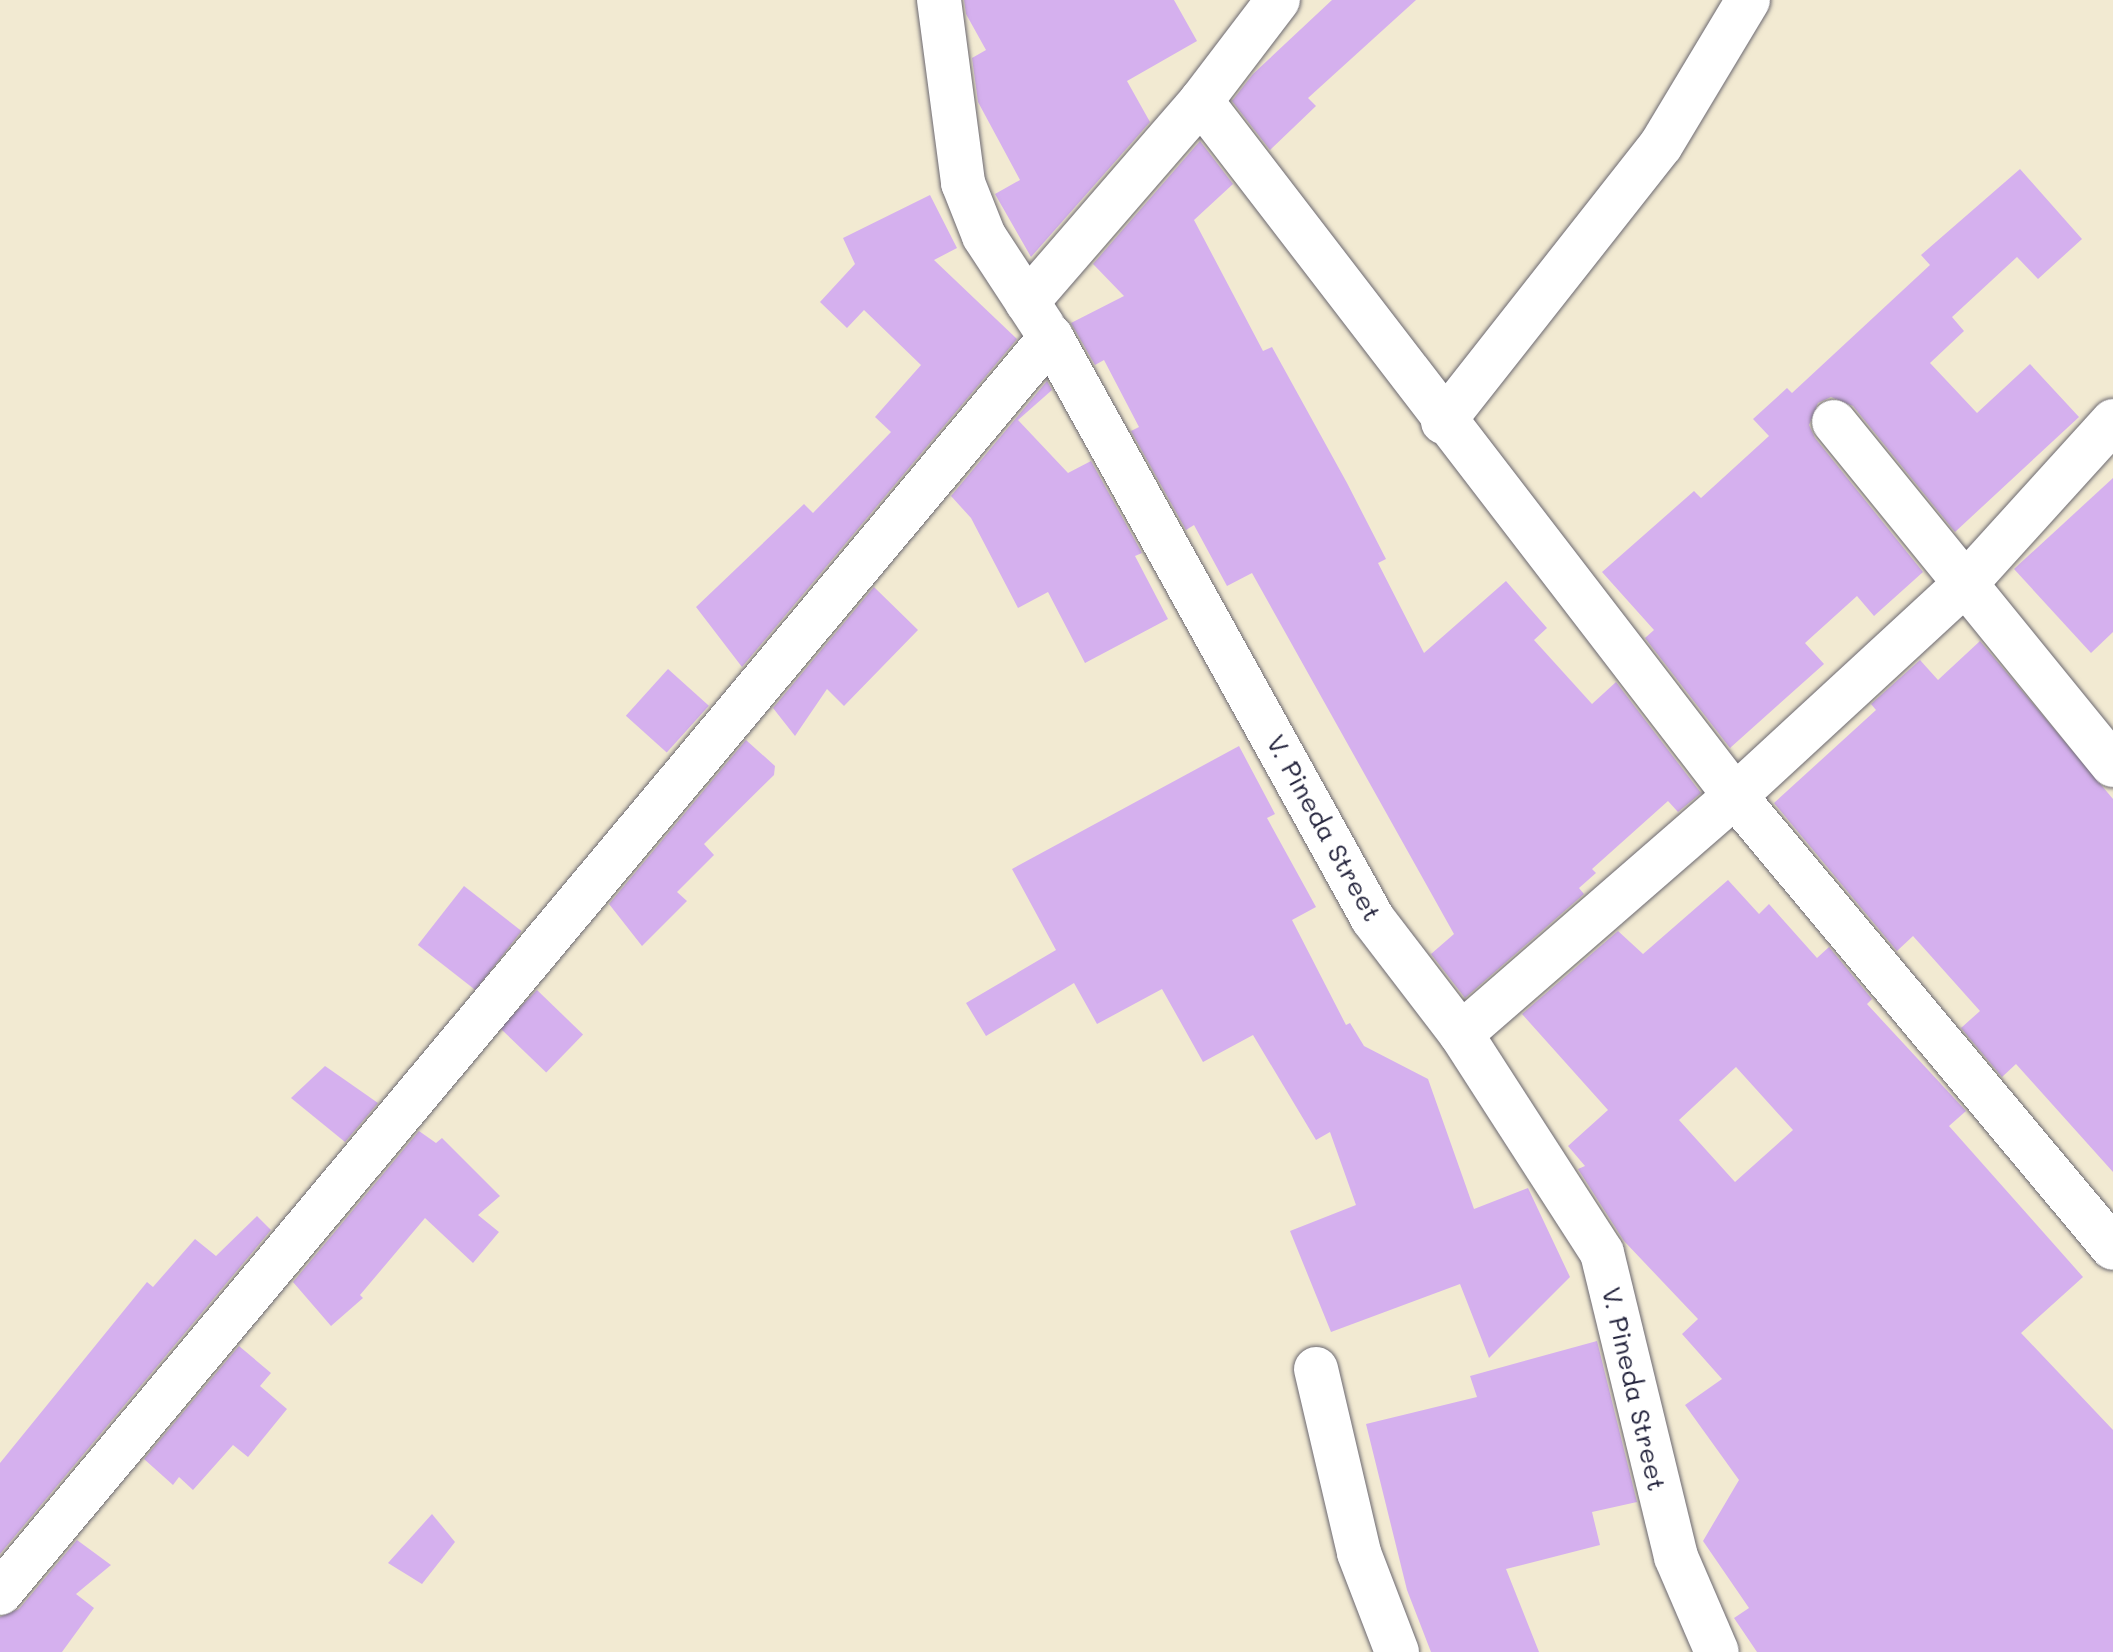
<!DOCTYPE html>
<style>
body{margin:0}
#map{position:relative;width:2113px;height:1652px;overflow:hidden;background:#f2ead2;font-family:Mali,sans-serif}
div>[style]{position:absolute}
.building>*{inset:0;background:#d5b0ee;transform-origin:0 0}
.roads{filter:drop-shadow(0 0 2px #6b6870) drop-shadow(0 0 2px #6b6870)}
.minor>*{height:44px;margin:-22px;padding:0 22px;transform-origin:22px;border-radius:22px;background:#fff}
.tertiary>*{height:44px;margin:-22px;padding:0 22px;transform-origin:22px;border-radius:22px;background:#fff}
span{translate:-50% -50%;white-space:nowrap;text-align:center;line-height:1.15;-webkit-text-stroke:6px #fff;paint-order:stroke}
.street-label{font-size:26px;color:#22223b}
</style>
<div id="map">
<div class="building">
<div style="clip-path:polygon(964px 0,1174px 0,1197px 41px,1127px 81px,1150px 122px,1031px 257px,995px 194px,1020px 180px,978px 102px,972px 58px,986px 50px,966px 14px)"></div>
<div style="clip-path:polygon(1332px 0,1416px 0,1308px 98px,1316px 106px,1270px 150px,1232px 101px,1253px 74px)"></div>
<div style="clip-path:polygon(1200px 141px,1233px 184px,1194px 220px,1263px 351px,1272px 347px,1347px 483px,1386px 559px,1378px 563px,1424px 653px,1506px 581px,1547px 628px,1534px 640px,1592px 704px,1616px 682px,1701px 793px,1678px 812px,1668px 801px,1592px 869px,1596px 873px,1579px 888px,1584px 894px,1465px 998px,1431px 954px,1454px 934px,1252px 573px,1227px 586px,1194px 525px,1186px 530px,1131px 431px,1139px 427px,1104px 360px,1095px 365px,1071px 323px,1124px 296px,1093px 264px)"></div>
<div style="clip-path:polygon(2020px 169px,2082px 239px,2038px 279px,2017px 257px,1952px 317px,1964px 331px,1930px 363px,1977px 413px,2030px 364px,2079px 417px,1955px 532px,1853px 406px,1831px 397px,1818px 403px,1809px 425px,1815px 438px,1923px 572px,1874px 616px,1857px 596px,1805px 643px,1824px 664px,1730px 748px,1645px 638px,1654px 630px,1602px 572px,1694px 491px,1701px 498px,1769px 436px,1753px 419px,1787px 388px,1792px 393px,1930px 265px,1921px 255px)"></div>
<div style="clip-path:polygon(930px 195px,957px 248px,934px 260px,1017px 339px,742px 667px,696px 607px,804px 504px,813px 513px,891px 432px,875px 417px,921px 365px,864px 310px,847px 328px,820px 302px,855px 264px,843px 238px)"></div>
<div style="clip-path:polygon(1047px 381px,1052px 390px,1018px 420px,1068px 473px,1091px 461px,1142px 553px,1135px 556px,1168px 619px,1085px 663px,1048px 592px,1018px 608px,971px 518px,951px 496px)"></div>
<div style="clip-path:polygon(2113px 478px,2113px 632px,2091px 653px,2014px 569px)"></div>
<div style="clip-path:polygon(874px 587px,918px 630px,844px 706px,827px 689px,795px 736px,773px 708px)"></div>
<div style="clip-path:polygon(1980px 641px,2113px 799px,2113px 1172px,2016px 1064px,2002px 1077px,1961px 1028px,1980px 1011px,1913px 936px,1897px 951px,1774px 803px,1876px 710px,1871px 704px,1920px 660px,1938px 680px)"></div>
<div style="left:668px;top:669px;width:55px;height:63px;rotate:42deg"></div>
<div style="clip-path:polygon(746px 740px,775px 766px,774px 775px,704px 844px,714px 855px,677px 892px,687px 901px,642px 946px,609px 904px)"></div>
<div style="clip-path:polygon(1239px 746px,1275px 814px,1267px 818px,1316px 907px,1292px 920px,1346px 1025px,1350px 1023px,1364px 1046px,1428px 1079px,1474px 1209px,1528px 1188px,1570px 1277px,1489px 1358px,1460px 1284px,1331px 1332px,1290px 1231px,1356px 1205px,1330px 1132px,1316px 1140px,1253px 1035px,1203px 1062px,1162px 989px,1097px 1024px,1074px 983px,986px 1036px,966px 1003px,1056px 950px,1012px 869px)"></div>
<div style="clip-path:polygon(evenodd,1728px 880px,1759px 914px,1769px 904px,1817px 958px,1829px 947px,1872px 999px,1867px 1004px,1966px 1111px,1949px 1126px,2083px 1277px,2021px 1333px,2113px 1430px,2113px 1652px,1757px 1652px,1734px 1618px,1749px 1608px,1703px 1541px,1739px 1480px,1685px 1405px,1722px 1379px,1682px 1334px,1698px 1319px,1624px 1241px,1578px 1169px,1585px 1166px,1568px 1146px,1608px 1110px,1522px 1014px,1618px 931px,1643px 954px,1728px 880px,1736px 1067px,1793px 1130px,1735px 1182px,1679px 1120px,1736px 1067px)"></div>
<div style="left:464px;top:886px;width:73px;height:75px;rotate:38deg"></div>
<div style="left:537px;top:990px;width:64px;height:53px;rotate:44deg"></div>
<div style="clip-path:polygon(325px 1066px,378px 1103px,345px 1142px,291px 1098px)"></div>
<div style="clip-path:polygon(419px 1131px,436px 1143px,442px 1138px,500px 1196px,478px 1215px,499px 1232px,473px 1263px,425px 1218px,360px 1295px,363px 1298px,331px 1326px,293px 1282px)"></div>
<div style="clip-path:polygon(257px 1216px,271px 1230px,0 1554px,0 1463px,147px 1282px,153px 1287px,195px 1239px,216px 1256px)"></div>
<div style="clip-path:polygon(1597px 1341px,1637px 1502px,1592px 1512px,1600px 1545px,1506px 1569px,1539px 1652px,1431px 1652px,1407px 1590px,1366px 1424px,1477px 1397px,1470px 1376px)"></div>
<div style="clip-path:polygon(239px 1346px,271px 1373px,260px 1386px,287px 1409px,248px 1457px,233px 1445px,193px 1490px,179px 1477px,173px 1485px,144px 1459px)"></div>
<div style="clip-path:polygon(432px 1514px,455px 1542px,422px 1584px,388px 1563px)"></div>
<div style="clip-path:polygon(77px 1540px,111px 1565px,76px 1594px,94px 1608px,62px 1652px,0 1652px,0 1617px,19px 1609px)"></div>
</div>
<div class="roads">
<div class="minor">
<div style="left:939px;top:0;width:185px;rotate:82.5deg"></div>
<div style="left:963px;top:183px;width:57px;rotate:68.4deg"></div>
<div style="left:984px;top:236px;width:108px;rotate:56.8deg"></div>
<div style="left:1201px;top:101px;width:876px;rotate:52.46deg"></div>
<div style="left:1735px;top:796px;width:589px;rotate:50.09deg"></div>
<div style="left:1027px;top:302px;width:266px;rotate:-49.1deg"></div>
<div style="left:1201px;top:101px;width:127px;rotate:-52.7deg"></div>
<div style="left:1443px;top:422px;width:352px;rotate:-51.8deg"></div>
<div style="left:1661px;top:145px;width:169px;rotate:-59deg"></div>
<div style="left:1834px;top:422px;width:442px;rotate:50.9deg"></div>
<div style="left:1461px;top:1034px;width:363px;rotate:-41deg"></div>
<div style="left:1735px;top:796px;width:317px;rotate:-42.7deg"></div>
<div style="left:1968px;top:581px;width:216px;rotate:-47.8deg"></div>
<div style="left:1316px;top:1369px;width:189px;rotate:76.8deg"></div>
<div style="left:1359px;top:1553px;width:106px;rotate:69deg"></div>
</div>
<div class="tertiary">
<div style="left:0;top:1593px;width:1638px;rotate:-50.08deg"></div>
<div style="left:1051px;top:337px;width:665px;rotate:61.05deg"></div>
<div style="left:1373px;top:919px;width:145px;rotate:52.6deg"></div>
<div style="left:1461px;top:1034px;width:260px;rotate:57.2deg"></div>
<div style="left:1602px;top:1253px;width:313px;rotate:76.3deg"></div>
<div style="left:1676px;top:1557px;width:103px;rotate:66.7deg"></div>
</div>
</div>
<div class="street-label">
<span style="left:1324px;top:828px;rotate:61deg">V. Pineda Street</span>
<span style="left:1634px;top:1389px;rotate:77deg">V. Pineda Street</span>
</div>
</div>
